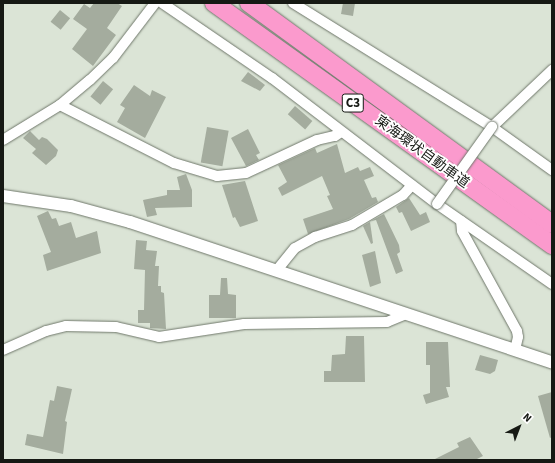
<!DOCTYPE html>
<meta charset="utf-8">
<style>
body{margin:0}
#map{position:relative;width:555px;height:463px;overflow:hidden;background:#dbe4d6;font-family:"Source Sans 3","Noto Sans JP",sans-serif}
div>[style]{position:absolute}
.building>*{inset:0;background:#a4ac9e;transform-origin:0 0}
.roads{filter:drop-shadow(0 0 1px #6f776a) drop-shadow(0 0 1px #6f776a)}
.minor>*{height:10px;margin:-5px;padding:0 5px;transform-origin:5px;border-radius:5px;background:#fff}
.tertiary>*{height:12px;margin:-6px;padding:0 6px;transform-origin:6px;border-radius:6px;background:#fff}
.motorway>*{height:18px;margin:-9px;padding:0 9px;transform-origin:9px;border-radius:9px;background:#fb9acd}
.bridges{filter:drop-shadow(0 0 1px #6f776a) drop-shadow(0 0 1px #6f776a)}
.minor-bridge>*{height:10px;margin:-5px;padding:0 5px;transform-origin:5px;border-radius:5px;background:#fff}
span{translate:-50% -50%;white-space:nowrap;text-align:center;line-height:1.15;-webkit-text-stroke:3.5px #fff;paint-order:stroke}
.shield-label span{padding:1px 3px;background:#fff;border:1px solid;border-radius:3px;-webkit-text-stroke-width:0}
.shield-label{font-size:13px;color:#161914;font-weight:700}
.street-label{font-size:14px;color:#161914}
.frame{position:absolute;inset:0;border:4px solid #161914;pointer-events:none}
.north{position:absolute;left:499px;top:407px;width:40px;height:40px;-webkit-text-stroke:3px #fff;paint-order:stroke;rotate:42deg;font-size:11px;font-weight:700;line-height:16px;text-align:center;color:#161914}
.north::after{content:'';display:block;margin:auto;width:14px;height:18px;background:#161914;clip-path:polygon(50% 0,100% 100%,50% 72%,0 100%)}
</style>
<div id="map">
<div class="building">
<div style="clip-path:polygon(94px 3px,117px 3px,122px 6px,107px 28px,116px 35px,93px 66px,72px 49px,87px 29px,73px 19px,84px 4px,90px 8px)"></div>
<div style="clip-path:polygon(343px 3px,355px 3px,353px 16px,341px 14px)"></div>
<div style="left:60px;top:10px;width:13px;height:15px;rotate:39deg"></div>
<div style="clip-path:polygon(248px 72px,265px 85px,260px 91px,241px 81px)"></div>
<div style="left:103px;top:81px;width:13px;height:20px;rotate:39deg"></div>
<div style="clip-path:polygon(134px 85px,150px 96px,152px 90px,166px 97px,145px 138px,117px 122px,125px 108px,120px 105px)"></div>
<div style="left:295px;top:106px;width:23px;height:11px;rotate:41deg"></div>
<div style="left:207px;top:127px;width:22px;height:36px;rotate:10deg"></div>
<div style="clip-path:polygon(248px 129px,260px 153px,256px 155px,259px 160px,246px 166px,231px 138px)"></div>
<div style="clip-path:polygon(30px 131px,39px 140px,42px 137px,47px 139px,58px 150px,56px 156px,46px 165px,32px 153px,36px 149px,23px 138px)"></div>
<div style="clip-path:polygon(337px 144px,345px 173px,358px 167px,360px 171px,370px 167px,374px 176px,364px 180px,372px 198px,376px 197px,378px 202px,349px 219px,308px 234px,303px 219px,333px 209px,327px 196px,330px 195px,322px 176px,282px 196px,278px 188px,287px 182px,278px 165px,315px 148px,317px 153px)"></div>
<div style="clip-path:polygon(186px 174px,192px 190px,192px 207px,155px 208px,157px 215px,147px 217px,143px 200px,167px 195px,167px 190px,180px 190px,177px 177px)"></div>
<div style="clip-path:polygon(245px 181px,258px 221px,240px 227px,235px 217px,233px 218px,222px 185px)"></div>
<div style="clip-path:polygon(409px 198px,420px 215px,426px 212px,430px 222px,411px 231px,402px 212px,399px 213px,396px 207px)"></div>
<div style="clip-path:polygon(48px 211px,52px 219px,56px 218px,59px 226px,71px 222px,76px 238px,97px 231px,101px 253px,47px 271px,43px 255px,51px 252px,37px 216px)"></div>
<div style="clip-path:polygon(384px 214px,399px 245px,400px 252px,397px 254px,403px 271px,396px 274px,376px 220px,371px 221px)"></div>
<div style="clip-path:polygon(370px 222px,373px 243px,371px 244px,363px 226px)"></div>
<div style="clip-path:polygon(136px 240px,147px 241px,146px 250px,157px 251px,155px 266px,159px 266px,158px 286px,161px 286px,161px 292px,164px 293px,166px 329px,150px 328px,150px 323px,138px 323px,138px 310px,144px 310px,145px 270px,134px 269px)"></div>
<div style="clip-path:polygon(375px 251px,381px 283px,370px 287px,362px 255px)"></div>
<div style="clip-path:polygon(221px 278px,227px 278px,228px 294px,236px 295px,236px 318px,209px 318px,209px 295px,220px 295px)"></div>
<div style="clip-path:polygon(346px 336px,364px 336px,365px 382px,324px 382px,324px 371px,331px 371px,332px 355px,345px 354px)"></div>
<div style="clip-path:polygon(426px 342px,448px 342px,450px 387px,446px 387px,449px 397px,426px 404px,423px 395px,430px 393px,430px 365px,426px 365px)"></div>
<div style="clip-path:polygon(480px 355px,498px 360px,495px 371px,490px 374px,475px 370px)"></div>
<div style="clip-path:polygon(57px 386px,72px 389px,65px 421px,67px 422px,63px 454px,25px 445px,27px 434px,43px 437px,50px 400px,54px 401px)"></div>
<div style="clip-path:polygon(552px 392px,552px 437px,550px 438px,538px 396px)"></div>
<div style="clip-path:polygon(470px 437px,483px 456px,475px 460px,433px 460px,459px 447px,457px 443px)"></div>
</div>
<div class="roads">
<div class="minor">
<div style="left:162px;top:3px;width:133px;rotate:34.3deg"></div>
<div style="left:272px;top:78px;width:208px;rotate:37.4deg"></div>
<div style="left:437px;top:204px;width:140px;rotate:34.8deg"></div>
<div style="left:293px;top:3px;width:234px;rotate:31.9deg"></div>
<div style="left:492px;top:127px;width:74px;rotate:35.6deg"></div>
<div style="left:60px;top:105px;width:128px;rotate:27deg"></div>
<div style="left:174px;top:163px;width:45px;rotate:16.8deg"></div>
<div style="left:217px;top:176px;width:29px;rotate:-6deg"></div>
<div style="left:246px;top:173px;width:78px;rotate:-24.9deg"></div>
<div style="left:317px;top:140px;width:18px;rotate:-13deg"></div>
<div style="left:335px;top:136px;width:7px;rotate:-34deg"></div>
<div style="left:492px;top:127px;width:83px;rotate:-43.5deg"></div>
<div style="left:3px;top:140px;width:67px;rotate:-31.6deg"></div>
<div style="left:60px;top:105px;width:39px;rotate:-40deg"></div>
<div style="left:90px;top:80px;width:32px;rotate:-44deg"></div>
<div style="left:113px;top:58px;width:69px;rotate:-52.6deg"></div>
<div style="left:461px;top:221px;width:10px;rotate:84deg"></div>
<div style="left:462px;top:231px;width:114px;rotate:61.2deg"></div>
<div style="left:517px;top:331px;width:6px;rotate:81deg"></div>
<div style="left:518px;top:337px;width:13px;rotate:103deg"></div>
<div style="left:277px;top:270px;width:28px;rotate:-51deg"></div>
<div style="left:295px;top:248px;width:23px;rotate:-29deg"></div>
<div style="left:315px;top:237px;width:39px;rotate:-18deg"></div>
<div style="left:352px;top:225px;width:59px;rotate:-30.5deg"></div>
<div style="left:403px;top:195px;width:13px;rotate:-48deg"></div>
<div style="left:3px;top:350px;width:47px;rotate:-23.8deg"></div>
<div style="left:46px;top:331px;width:21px;rotate:-14deg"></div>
<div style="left:66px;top:326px;width:50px;rotate:1.1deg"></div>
<div style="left:116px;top:327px;width:44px;rotate:13.1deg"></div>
<div style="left:159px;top:337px;width:86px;rotate:-8.7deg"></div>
<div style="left:244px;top:324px;width:143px;rotate:-0.8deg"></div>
<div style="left:387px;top:322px;width:21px;rotate:-23deg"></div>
</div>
<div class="tertiary">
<div style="left:3px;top:196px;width:69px;rotate:8.4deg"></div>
<div style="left:71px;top:206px;width:61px;rotate:15.2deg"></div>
<div style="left:130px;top:222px;width:445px;rotate:18.4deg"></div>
</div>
<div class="motorway">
<div style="left:214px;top:3px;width:416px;rotate:35.6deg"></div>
<div style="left:249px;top:3px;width:375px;rotate:36.1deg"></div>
</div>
</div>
<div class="bridges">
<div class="minor-bridge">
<div style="left:437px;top:204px;width:95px;rotate:-54.5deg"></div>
</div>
</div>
<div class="shield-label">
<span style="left:353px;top:103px">C3</span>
</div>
<div class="street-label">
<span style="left:422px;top:152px;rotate:36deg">東海環状自動車道</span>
</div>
<div class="frame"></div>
<div class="north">N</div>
</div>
